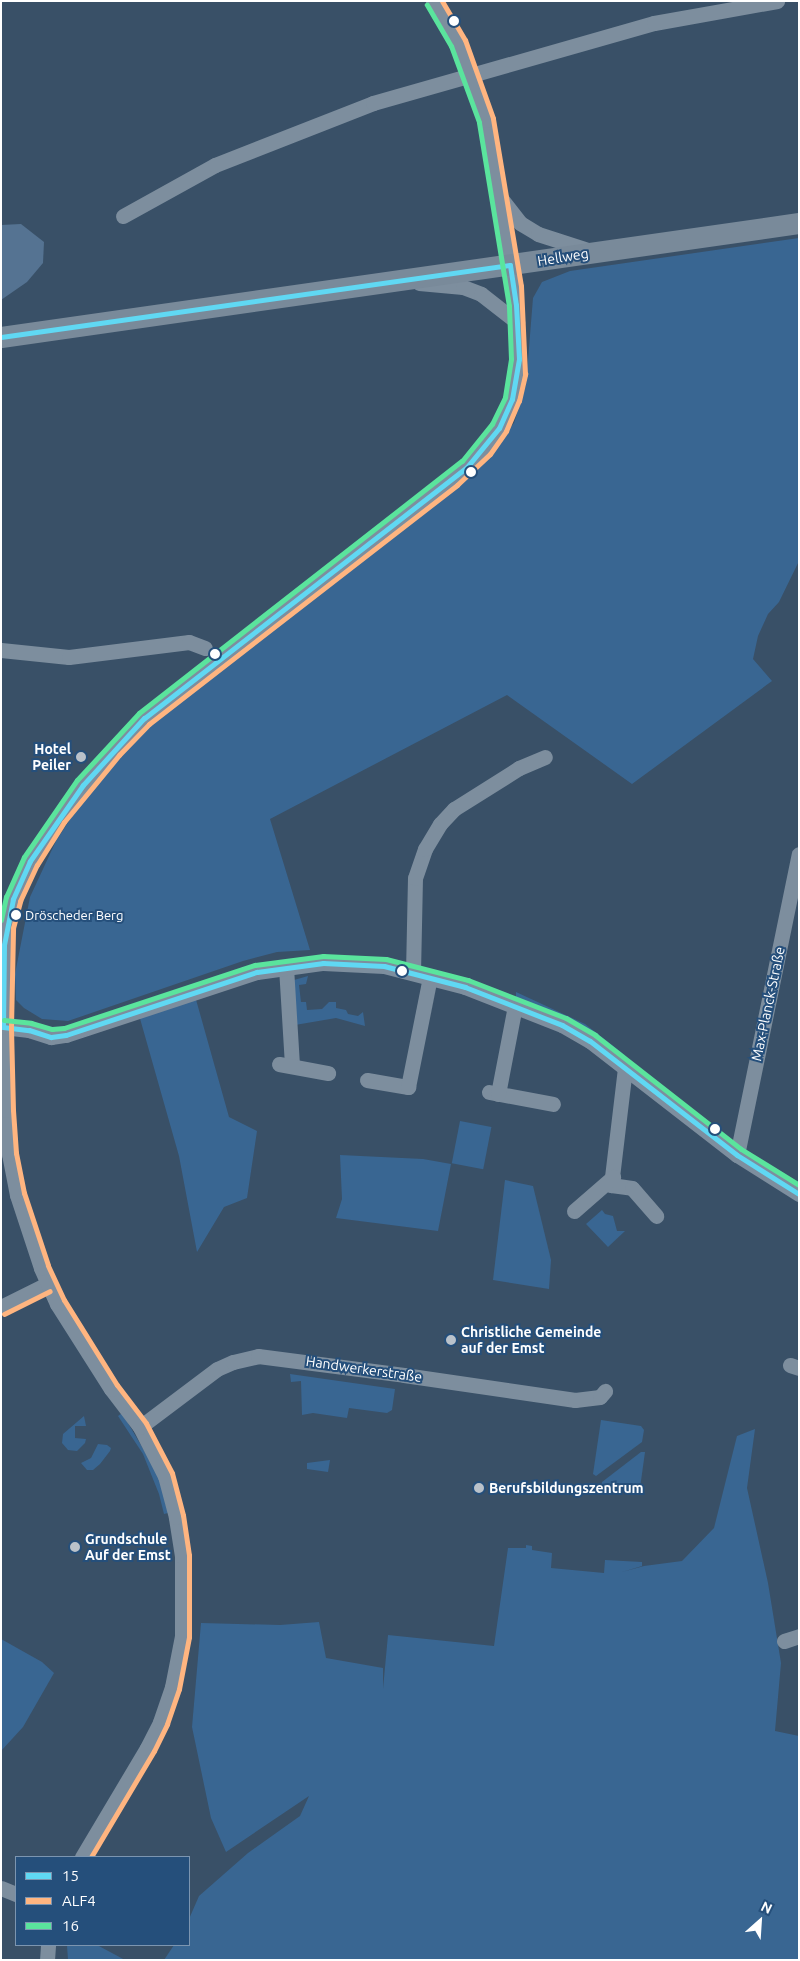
<!DOCTYPE html>
<meta charset="utf-8">
<style>
body{margin:0}
#map{position:relative;width:800px;height:1961px;overflow:hidden;background:#395067;font-family:Ubuntu,sans-serif}
div>[style]{position:absolute}
.green>*{inset:0;background:#396692;transform-origin:0 0}
.water>*{inset:0;background:#557392}
.street>*{height:15px;margin:-7.5px;padding:0 7.5px;transform-origin:7.5px;border-radius:7.5px;background:#7d8e9e}
.secondary>*{height:21px;margin:-10.5px;padding:0 10.5px;transform-origin:10.5px;border-radius:10.5px;background:#798a9a}
.bus-1>*{height:5px;margin:-2.5px;padding:0 2.5px;transform-origin:2.5px;border-radius:2.5px;background:#60d8f3}
.bus-2>*{height:5px;margin:-2.5px;padding:0 2.5px;transform-origin:2.5px;border-radius:2.5px;background:#ffb580}
.bus-3>*{height:5px;margin:-2.5px;padding:0 2.5px;transform-origin:2.5px;border-radius:2.5px;background:#5ae49d}
.dots>*{width:14px;height:14px;translate:-50% -50%;box-sizing:border-box;border:2px solid #254f7b;border-radius:50%}
span{translate:-50% -50%;white-space:nowrap;text-align:center;line-height:1.15;-webkit-text-stroke:4px #254f7b;paint-order:stroke}
.bus-label{font-size:13px;color:#fff}
.left{translate:0 -50%;text-align:left}
.street-label{font-size:14px;color:#fff}
.poi-label{font-size:14px;color:#fff;font-weight:700}
.right{translate:-100% -50%;text-align:right}
.frame{position:absolute;inset:0;border:2px solid #fff;pointer-events:none}
.legend{position:absolute;left:15px;top:1856px;width:175px;height:90px;box-sizing:border-box;background:#254f7b;border:1px solid #7c95b0;margin:0;padding:6px 9px;list-style:none;font-size:15px;color:#fff}
.legend li{display:flex;align-items:center;gap:10px;height:25px}
.legend b{width:25px;border:1px solid #7c95b0}
.north{position:absolute;left:735px;top:1896px;width:50px;height:50px;-webkit-text-stroke:4px #254f7b;paint-order:stroke;rotate:26deg;font-size:14px;font-weight:700;line-height:20px;text-align:center;color:#fff}
.north::after{content:'';display:block;margin:auto;width:18px;height:22px;background:#fff;clip-path:polygon(50% 0,100% 100%,50% 72%,0 100%)}
</style>
<div id="map">
<div class="green">
<div style="clip-path:polygon(799px 238px,799px 561px,779px 602px,768px 614px,758px 636px,753px 659px,772px 681px,632px 784px,507px 695px,270px 819px,310px 950px,277px 952px,243px 961px,68px 1021px,42px 1019px,24px 1008px,16px 1000px,15px 974px,30px 897px,56px 841px,91px 787px,141px 732px,197px 685px,479px 468px,514px 423px,526px 385px,533px 298px,542px 282px,570px 271px)"></div>
<div style="clip-path:polygon(308px 976px,306px 984px,299px 985px,301px 1002px,306px 1002px,307px 1010px,322px 1009px,329px 1002px,336px 1002px,336px 1008px,346px 1010px,348px 1014px,358px 1016px,363px 1012px,365px 1026px,336px 1018px,295px 1025px,294px 980px)"></div>
<div style="clip-path:polygon(516px 992px,585px 1024px,626px 1056px,516px 999px)"></div>
<div style="clip-path:polygon(195px 996px,229px 1117px,257px 1131px,247px 1198px,224px 1207px,197px 1252px,179px 1156px,139px 1015px)"></div>
<div style="left:460px;top:1121px;width:32px;height:43px;rotate:11deg"></div>
<div style="clip-path:polygon(340px 1155px,423px 1159px,451px 1164px,438px 1231px,336px 1218px,342px 1199px)"></div>
<div style="clip-path:polygon(505px 1180px,533px 1186px,551px 1260px,549px 1289px,493px 1280px)"></div>
<div style="clip-path:polygon(602px 1210px,605px 1214px,613px 1216px,617px 1231px,625px 1231px,608px 1247px,586px 1224px)"></div>
<div style="clip-path:polygon(290px 1374px,395px 1389px,392px 1410px,387px 1413px,349px 1408px,347px 1418px,313px 1413px,302px 1415px,301px 1381px,291px 1382px)"></div>
<div style="clip-path:polygon(122px 1413px,158px 1474px,168px 1513px,164px 1514px,159px 1494px,143px 1454px,118px 1416px)"></div>
<div style="clip-path:polygon(84px 1416px,86px 1426px,75px 1426px,75px 1438px,86px 1439px,85px 1443px,77px 1451px,68px 1450px,62px 1443px,63px 1434px)"></div>
<div style="clip-path:polygon(601px 1420px,641px 1426px,644px 1430px,642px 1442px,596px 1476px,593px 1474px)"></div>
<div style="clip-path:polygon(755px 1429px,747px 1488px,768px 1583px,781px 1663px,775px 1731px,799px 1736px,799px 1960px,164px 1960px,174px 1945px,189px 1945px,189px 1919px,199px 1896px,248px 1853px,300px 1816px,309px 1796px,226px 1852px,211px 1818px,192px 1727px,201px 1623px,280px 1625px,319px 1622px,326px 1658px,383px 1668px,383px 1689px,388px 1635px,494px 1646px,508px 1548px,526px 1548px,526px 1545px,532px 1546px,532px 1550px,552px 1553px,551px 1568px,604px 1573px,605px 1560px,642px 1562px,642px 1566px,622px 1572px,644px 1566px,682px 1561px,714px 1528px,737px 1436px)"></div>
<div style="clip-path:polygon(98px 1444px,107px 1445px,111px 1448px,110px 1451px,100px 1464px,93px 1470px,87px 1470px,81px 1463px,91px 1458px)"></div>
<div style="clip-path:polygon(641px 1452px,645px 1452px,640px 1488px,636px 1492px,601px 1487px,602px 1482px)"></div>
<div style="clip-path:polygon(330px 1460px,328px 1472px,307px 1469px,307px 1463px)"></div>
<div style="clip-path:polygon(1px 1639px,42px 1662px,54px 1673px,23px 1727px,1px 1751px)"></div>
<div style="clip-path:polygon(67px 1945px,97px 1945px,125px 1960px,68px 1960px)"></div>
</div>
<div class="water">
<div style="clip-path:polygon(21px 224px,44px 242px,43px 263px,27px 282px,1px 300px,1px 225px)"></div>
</div>
<div class="street">
<div style="left:500px;top:197px;width:33px;rotate:52deg"></div>
<div style="left:520px;top:223px;width:21px;rotate:31deg"></div>
<div style="left:538px;top:234px;width:56px;rotate:17.8deg"></div>
<div style="left:123px;top:216px;width:105px;rotate:-29deg"></div>
<div style="left:215px;top:165px;width:170px;rotate:-21.4deg"></div>
<div style="left:373px;top:103px;width:292px;rotate:-15.9deg"></div>
<div style="left:654px;top:23px;width:125px;rotate:-10.1deg"></div>
<div style="left:419px;top:283px;width:44px;rotate:5.2deg"></div>
<div style="left:463px;top:287px;width:19px;rotate:21deg"></div>
<div style="left:481px;top:294px;width:46px;rotate:37.9deg"></div>
<div style="left:1px;top:650px;width:68px;rotate:5.9deg"></div>
<div style="left:69px;top:657px;width:121px;rotate:-7.1deg"></div>
<div style="left:189px;top:642px;width:17px;rotate:21deg"></div>
<div style="left:286px;top:967px;width:99px;rotate:86.5deg"></div>
<div style="left:413px;top:973px;width:95px;rotate:-88.8deg"></div>
<div style="left:415px;top:878px;width:31px;rotate:-71deg"></div>
<div style="left:425px;top:849px;width:29px;rotate:-59deg"></div>
<div style="left:440px;top:824px;width:21px;rotate:-47deg"></div>
<div style="left:454px;top:809px;width:77px;rotate:-32.2deg"></div>
<div style="left:519px;top:768px;width:28px;rotate:-23deg"></div>
<div style="left:3px;top:1027px;width:26px;rotate:7deg"></div>
<div style="left:29px;top:1030px;width:23px;rotate:18deg"></div>
<div style="left:51px;top:1037px;width:15px;rotate:-8deg"></div>
<div style="left:66px;top:1035px;width:201px;rotate:-18.3deg"></div>
<div style="left:257px;top:972px;width:67px;rotate:-7.8deg"></div>
<div style="left:323px;top:963px;width:61px;rotate:2.8deg"></div>
<div style="left:384px;top:966px;width:84px;rotate:14.5deg"></div>
<div style="left:465px;top:987px;width:104px;rotate:21.4deg"></div>
<div style="left:562px;top:1025px;width:32px;rotate:30deg"></div>
<div style="left:590px;top:1041px;width:186px;rotate:37.8deg"></div>
<div style="left:737px;top:1155px;width:73px;rotate:32.2deg"></div>
<div style="left:279px;top:1064px;width:50px;rotate:10.4deg"></div>
<div style="left:625px;top:1068px;width:118px;rotate:96.8deg"></div>
<div style="left:611px;top:1185px;width:21px;rotate:8deg"></div>
<div style="left:632px;top:1188px;width:37px;rotate:49deg"></div>
<div style="left:367px;top:1080px;width:42px;rotate:9.7deg"></div>
<div style="left:408px;top:1087px;width:112px;rotate:-78.7deg"></div>
<div style="left:489px;top:1092px;width:65px;rotate:10.6deg"></div>
<div style="left:498px;top:1094px;width:90px;rotate:-79.1deg"></div>
<div style="left:737px;top:1155px;width:307px;rotate:-78.4deg"></div>
<div style="left:574px;top:1211px;width:52px;rotate:-41.1deg"></div>
<div style="left:1px;top:1307px;width:51px;rotate:-26.6deg"></div>
<div style="left:790px;top:1365px;width:9px;rotate:18deg"></div>
<div style="left:140px;top:1427px;width:96px;rotate:-37deg"></div>
<div style="left:217px;top:1369px;width:17px;rotate:-24deg"></div>
<div style="left:233px;top:1362px;width:26px;rotate:-13deg"></div>
<div style="left:258px;top:1356px;width:147px;rotate:7.4deg"></div>
<div style="left:404px;top:1375px;width:173px;rotate:8.3deg"></div>
<div style="left:575px;top:1400px;width:25px;rotate:-7deg"></div>
<div style="left:600px;top:1397px;width:8px;rotate:-50deg"></div>
<div style="left:784px;top:1641px;width:16px;rotate:-18deg"></div>
<div style="left:82px;top:1857px;width:127px;rotate:-59.2deg"></div>
<div style="left:147px;top:1748px;width:29px;rotate:-63deg"></div>
<div style="left:160px;top:1722px;width:37px;rotate:-71deg"></div>
<div style="left:172px;top:1687px;width:52px;rotate:-78.9deg"></div>
<div style="left:182px;top:1636px;width:80px;rotate:-90deg"></div>
<div style="left:182px;top:1556px;width:39px;rotate:-99deg"></div>
<div style="left:176px;top:1517px;width:42px;rotate:-105deg"></div>
<div style="left:165px;top:1476px;width:55px;rotate:-117deg"></div>
<div style="left:140px;top:1427px;width:48px;rotate:-127.3deg"></div>
<div style="left:111px;top:1389px;width:101px;rotate:-122.4deg"></div>
<div style="left:57px;top:1304px;width:39px;rotate:-114deg"></div>
<div style="left:41px;top:1268px;width:77px;rotate:-108.2deg"></div>
<div style="left:17px;top:1195px;width:42px;rotate:-101deg"></div>
<div style="left:9px;top:1154px;width:44px;rotate:-93.9deg"></div>
<div style="left:6px;top:1110px;width:83px;rotate:-92.1deg"></div>
<div style="left:3px;top:1027px;width:82px;rotate:-89.3deg"></div>
<div style="left:4px;top:945px;width:18px;rotate:-84deg"></div>
<div style="left:6px;top:927px;width:29px;rotate:-76deg"></div>
<div style="left:13px;top:899px;width:42px;rotate:-65.9deg"></div>
<div style="left:30px;top:861px;width:51px;rotate:-56.9deg"></div>
<div style="left:58px;top:818px;width:87px;rotate:-51deg"></div>
<div style="left:113px;top:750px;width:45px;rotate:-45.9deg"></div>
<div style="left:144px;top:718px;width:67px;rotate:-38.9deg"></div>
<div style="left:196px;top:676px;width:323px;rotate:-37.6deg"></div>
<div style="left:452px;top:479px;width:44px;rotate:-43.2deg"></div>
<div style="left:484px;top:449px;width:26px;rotate:-54deg"></div>
<div style="left:499px;top:428px;width:32px;rotate:-66deg"></div>
<div style="left:512px;top:399px;width:26px;rotate:-77deg"></div>
<div style="left:518px;top:374px;width:15px;rotate:-86deg"></div>
<div style="left:519px;top:359px;width:72px;rotate:-94deg"></div>
<div style="left:514px;top:287px;width:169px;rotate:-99.5deg"></div>
<div style="left:486px;top:120px;width:82px;rotate:-110deg"></div>
<div style="left:458px;top:43px;width:49px;rotate:-120.8deg"></div>
<div style="left:1px;top:1888px;width:16px;rotate:22deg"></div>
<div style="left:47px;top:1960px;width:15px;rotate:-86deg"></div>
</div>
<div class="secondary">
<div style="left:1px;top:337px;width:806px;rotate:-8.13deg"></div>
</div>
<div class="bus-1">
<div style="left:1px;top:337px;width:514px;rotate:-8.05deg"></div>
<div style="left:510px;top:265px;width:40px;rotate:81.5deg"></div>
<div style="left:516px;top:305px;width:54px;rotate:86.8deg"></div>
<div style="left:519px;top:359px;width:41px;rotate:99.9deg"></div>
<div style="left:512px;top:399px;width:32px;rotate:114deg"></div>
<div style="left:499px;top:428px;width:50px;rotate:129.4deg"></div>
<div style="left:467px;top:467px;width:409px;rotate:142.1deg"></div>
<div style="left:144px;top:718px;width:91px;rotate:132.3deg"></div>
<div style="left:83px;top:785px;width:93px;rotate:124.9deg"></div>
<div style="left:30px;top:861px;width:42px;rotate:114.1deg"></div>
<div style="left:13px;top:899px;width:47px;rotate:101.1deg"></div>
<div style="left:4px;top:945px;width:82px;rotate:90.7deg"></div>
<div style="left:3px;top:1027px;width:26px;rotate:7deg"></div>
<div style="left:29px;top:1030px;width:23px;rotate:18deg"></div>
<div style="left:51px;top:1037px;width:15px;rotate:-8deg"></div>
<div style="left:66px;top:1035px;width:201px;rotate:-18.3deg"></div>
<div style="left:257px;top:972px;width:67px;rotate:-7.8deg"></div>
<div style="left:323px;top:963px;width:61px;rotate:2.8deg"></div>
<div style="left:384px;top:966px;width:84px;rotate:14.5deg"></div>
<div style="left:465px;top:987px;width:104px;rotate:21.4deg"></div>
<div style="left:562px;top:1025px;width:32px;rotate:30deg"></div>
<div style="left:590px;top:1041px;width:186px;rotate:37.8deg"></div>
<div style="left:737px;top:1155px;width:73px;rotate:32.2deg"></div>
</div>
<div class="bus-2">
<div style="left:4px;top:1314px;width:51px;rotate:-26.6deg"></div>
<div style="left:91px;top:1857px;width:123px;rotate:-59.3deg"></div>
<div style="left:154px;top:1751px;width:30px;rotate:-64deg"></div>
<div style="left:167px;top:1724px;width:37px;rotate:-71deg"></div>
<div style="left:179px;top:1689px;width:53px;rotate:-79.1deg"></div>
<div style="left:189px;top:1637px;width:82px;rotate:-90deg"></div>
<div style="left:189px;top:1555px;width:40px;rotate:-98.5deg"></div>
<div style="left:183px;top:1515px;width:43px;rotate:-104.7deg"></div>
<div style="left:172px;top:1473px;width:56px;rotate:-117.5deg"></div>
<div style="left:146px;top:1423px;width:48px;rotate:-127.3deg"></div>
<div style="left:117px;top:1385px;width:100px;rotate:-121.9deg"></div>
<div style="left:64px;top:1300px;width:38px;rotate:-115deg"></div>
<div style="left:48px;top:1265px;width:76px;rotate:-108.4deg"></div>
<div style="left:24px;top:1193px;width:41px;rotate:-101.3deg"></div>
<div style="left:16px;top:1153px;width:43px;rotate:-94deg"></div>
<div style="left:13px;top:1110px;width:83px;rotate:-91.4deg"></div>
<div style="left:11px;top:1027px;width:99px;rotate:-88.8deg"></div>
<div style="left:13px;top:928px;width:28px;rotate:-75deg"></div>
<div style="left:20px;top:901px;width:40px;rotate:-65deg"></div>
<div style="left:37px;top:865px;width:51px;rotate:-57.9deg"></div>
<div style="left:64px;top:822px;width:87px;rotate:-50.6deg"></div>
<div style="left:119px;top:755px;width:43px;rotate:-45.9deg"></div>
<div style="left:149px;top:724px;width:390px;rotate:-37.8deg"></div>
<div style="left:457px;top:485px;width:45px;rotate:-43.2deg"></div>
<div style="left:490px;top:454px;width:28px;rotate:-55deg"></div>
<div style="left:506px;top:431px;width:33px;rotate:-67deg"></div>
<div style="left:519px;top:401px;width:28px;rotate:-77deg"></div>
<div style="left:525px;top:374px;width:88px;rotate:-92.6deg"></div>
<div style="left:521px;top:286px;width:170px;rotate:-99.5deg"></div>
<div style="left:493px;top:118px;width:83px;rotate:-109.7deg"></div>
<div style="left:465px;top:40px;width:45px;rotate:-120.5deg"></div>
</div>
<div class="bus-3">
<div style="left:1px;top:920px;width:24px;rotate:-78deg"></div>
<div style="left:6px;top:897px;width:44px;rotate:-65.8deg"></div>
<div style="left:24px;top:857px;width:93px;rotate:-55.5deg"></div>
<div style="left:77px;top:780px;width:91px;rotate:-47.2deg"></div>
<div style="left:139px;top:713px;width:410px;rotate:-38deg"></div>
<div style="left:462px;top:461px;width:48px;rotate:-51deg"></div>
<div style="left:492px;top:424px;width:30px;rotate:-64deg"></div>
<div style="left:505px;top:397px;width:38px;rotate:-81deg"></div>
<div style="left:511px;top:359px;width:53px;rotate:-92.2deg"></div>
<div style="left:509px;top:306px;width:186px;rotate:-99.3deg"></div>
<div style="left:479px;top:122px;width:81px;rotate:-110.2deg"></div>
<div style="left:451px;top:46px;width:48px;rotate:-120.3deg"></div>
<div style="left:4px;top:1020px;width:27px;rotate:6deg"></div>
<div style="left:31px;top:1023px;width:22px;rotate:16deg"></div>
<div style="left:52px;top:1029px;width:12px;rotate:-5deg"></div>
<div style="left:64px;top:1028px;width:201px;rotate:-18.3deg"></div>
<div style="left:255px;top:965px;width:69px;rotate:-7.5deg"></div>
<div style="left:323px;top:956px;width:63px;rotate:2.7deg"></div>
<div style="left:386px;top:959px;width:85px;rotate:14.4deg"></div>
<div style="left:468px;top:980px;width:105px;rotate:21.2deg"></div>
<div style="left:566px;top:1018px;width:34px;rotate:30deg"></div>
<div style="left:595px;top:1035px;width:185px;rotate:38deg"></div>
<div style="left:741px;top:1149px;width:68px;rotate:31.8deg"></div>
</div>
<div class="dots">
<div style="left:454px;top:21px;background:#fff"></div>
<div style="left:471px;top:472px;background:#fff"></div>
<div style="left:215px;top:654px;background:#fff"></div>
<div style="left:81px;top:757px;background:#bac2ca"></div>
<div style="left:16px;top:915px;background:#fff"></div>
<div style="left:402px;top:971px;background:#fff"></div>
<div style="left:715px;top:1129px;background:#fff"></div>
<div style="left:451px;top:1340px;background:#bac2ca"></div>
<div style="left:479px;top:1488px;background:#bac2ca"></div>
<div style="left:75px;top:1547px;background:#bac2ca"></div>
</div>
<div class="bus-label">
<span class="left" style="left:25px;top:915px">Dröscheder Berg</span>
</div>
<div class="street-label">
<span style="left:563px;top:257px;rotate:-9deg">Hellweg</span>
<span style="left:768px;top:1004px;rotate:-78deg">Max-Planck-Straße</span>
<span style="left:364px;top:1369px;rotate:8deg">Handwerkerstraße</span>
</div>
<div class="poi-label">
<span class="right" style="left:71px;top:757px">Hotel<br>Peiler</span>
<span class="left" style="left:461px;top:1340px">Christliche Gemeinde<br>auf der Emst</span>
<span class="left" style="left:489px;top:1488px">Berufsbildungszentrum</span>
<span class="left" style="left:85px;top:1547px">Grundschule<br>Auf der Emst</span>
</div>
<div class="frame"></div>
<ul class="legend">
<li><b style="height:6px;background:#60d8f3"></b>15</li>
<li><b style="height:6px;background:#ffb580"></b>ALF4</li>
<li><b style="height:6px;background:#5ae49d"></b>16</li>
</ul>
<div class="north">N</div>
</div>
